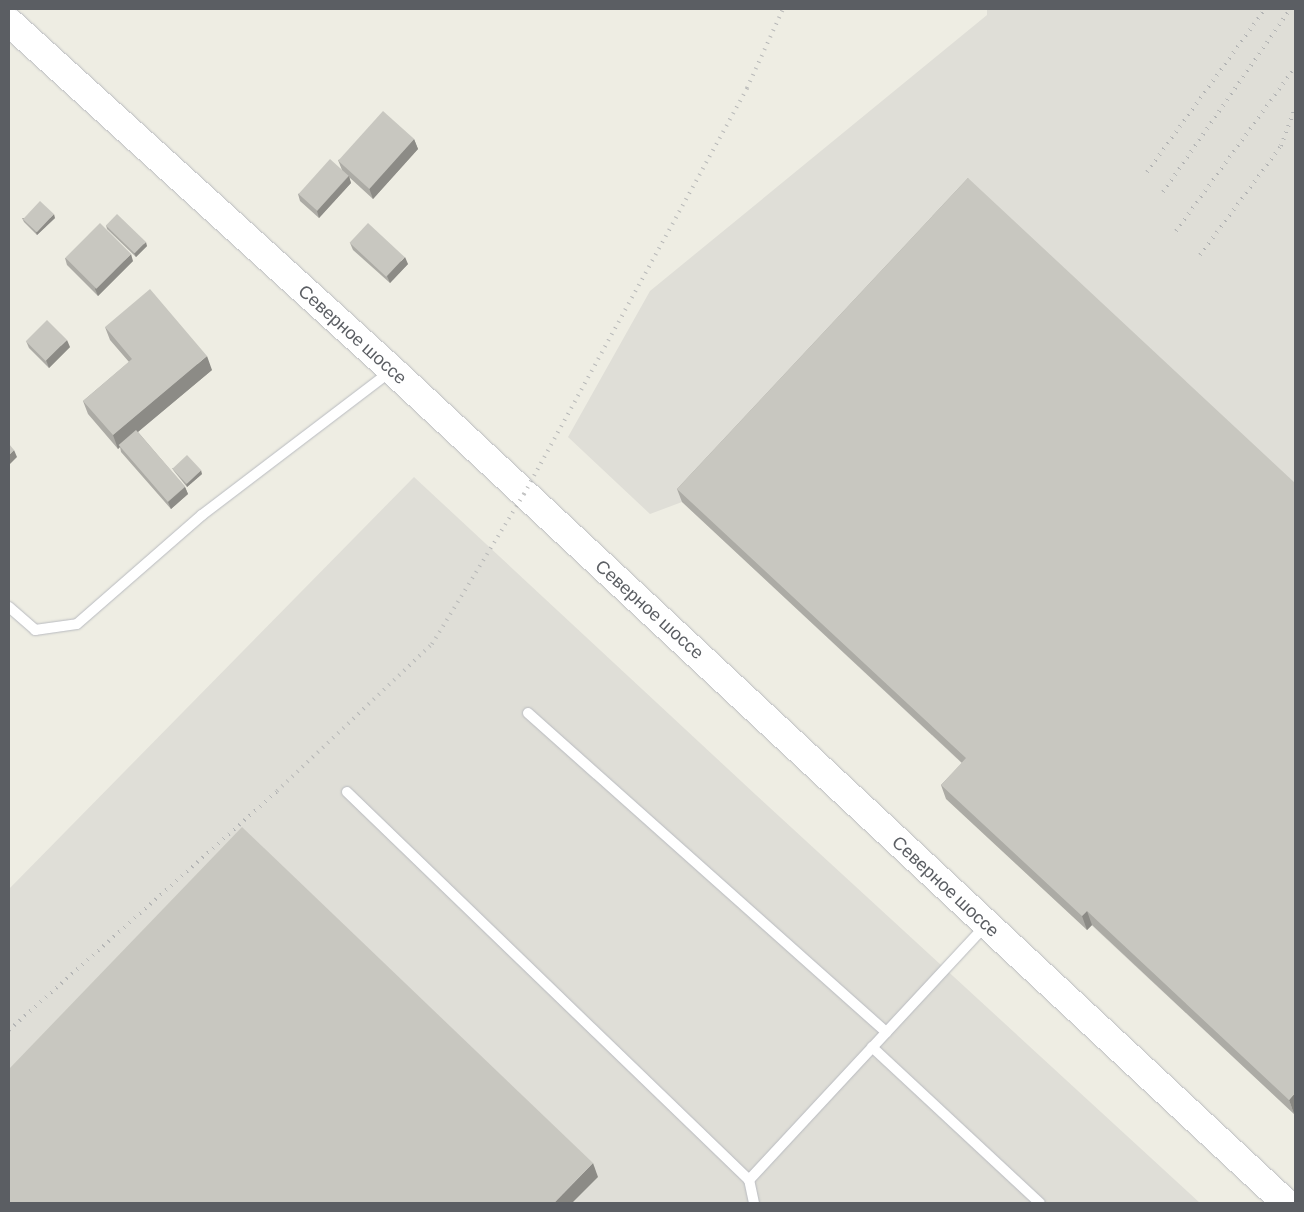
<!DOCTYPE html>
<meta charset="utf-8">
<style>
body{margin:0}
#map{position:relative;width:1304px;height:1212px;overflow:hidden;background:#eeede3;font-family:Barlow,sans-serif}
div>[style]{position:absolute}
.industrial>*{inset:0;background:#dfded7}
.roads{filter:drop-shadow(0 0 1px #b8babf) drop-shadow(0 0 1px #b8babf)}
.service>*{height:10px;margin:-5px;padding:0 5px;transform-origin:5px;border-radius:5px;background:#fff}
.secondary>*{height:28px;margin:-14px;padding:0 14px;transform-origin:14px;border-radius:14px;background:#fff}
.rail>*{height:4px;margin-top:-2px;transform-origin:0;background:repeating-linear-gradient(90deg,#b4b5b5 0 1px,transparent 0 7px)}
.wall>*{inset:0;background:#acaba5}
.shaded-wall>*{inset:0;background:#8c8b86}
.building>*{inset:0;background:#c8c7c0;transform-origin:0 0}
span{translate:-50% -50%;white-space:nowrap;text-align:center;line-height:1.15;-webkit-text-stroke:4.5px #fff;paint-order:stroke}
.street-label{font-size:18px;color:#5b5e63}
.frame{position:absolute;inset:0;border:10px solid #5b5e63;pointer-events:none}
</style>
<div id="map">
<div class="industrial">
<div style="clip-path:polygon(987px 9px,1295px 9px,1295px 1115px,1091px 925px,971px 772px,682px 502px,650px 514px,568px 437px,650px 291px,987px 15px)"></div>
<div style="clip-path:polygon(414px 477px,756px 795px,1200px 1203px,9px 1203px,9px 889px)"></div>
</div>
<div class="roads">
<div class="service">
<div style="left:9px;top:607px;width:35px;rotate:41deg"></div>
<div style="left:35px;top:630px;width:42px;rotate:-8.1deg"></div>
<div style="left:77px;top:624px;width:166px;rotate:-41.1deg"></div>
<div style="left:202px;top:515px;width:238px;rotate:-37.3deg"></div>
<div style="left:528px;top:713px;width:480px;rotate:41.7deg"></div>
<div style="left:347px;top:792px;width:559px;rotate:43.98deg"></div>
<div style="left:872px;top:1047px;width:229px;rotate:42.9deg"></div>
<div style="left:754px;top:1203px;width:24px;rotate:-102deg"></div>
<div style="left:749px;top:1180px;width:348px;rotate:-47.1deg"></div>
</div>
<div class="secondary">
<div style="left:9px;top:22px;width:517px;rotate:42.26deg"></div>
<div style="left:392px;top:370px;width:1222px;rotate:42.98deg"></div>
</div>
</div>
<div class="rail">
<div style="left:1147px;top:172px;width:201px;rotate:-54.1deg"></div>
<div style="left:1163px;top:192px;width:223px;rotate:-55.2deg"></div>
<div style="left:1176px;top:231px;width:203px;rotate:-54deg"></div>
<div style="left:1200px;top:255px;width:136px;rotate:-53.4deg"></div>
<div style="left:1281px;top:146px;width:40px;rotate:-69.8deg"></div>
<div style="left:9px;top:1030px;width:359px;rotate:-41.7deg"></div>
<div style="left:277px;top:791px;width:214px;rotate:-43.5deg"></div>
<div style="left:432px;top:644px;width:176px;rotate:-58.5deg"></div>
<div style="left:524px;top:494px;width:463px;rotate:-61.2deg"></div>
<div style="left:747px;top:88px;width:87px;rotate:-65.5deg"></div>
</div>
<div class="wall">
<div style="clip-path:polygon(414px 139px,418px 149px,373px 199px,349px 177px,351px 183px,319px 218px,300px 201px,298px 194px,342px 170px,338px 160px)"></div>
<div style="clip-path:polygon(968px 178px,1294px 1114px,1092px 925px,1087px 930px,946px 799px,941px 785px,962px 763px,682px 502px,677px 489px)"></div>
<div style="clip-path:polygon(22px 218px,55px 218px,37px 235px,24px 222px)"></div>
<div style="clip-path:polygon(106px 225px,147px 246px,136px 257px,107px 229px)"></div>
<div style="clip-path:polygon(350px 243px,408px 264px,390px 283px,353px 250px)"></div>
<div style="clip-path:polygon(65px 258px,133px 261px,98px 296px,67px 265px)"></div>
<div style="clip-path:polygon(105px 327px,212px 370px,138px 432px,185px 487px,188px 494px,171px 509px,121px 452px,120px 447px,118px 449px,88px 414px,83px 401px,129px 362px,110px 340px)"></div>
<div style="clip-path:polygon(26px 341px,70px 347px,49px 368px,29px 348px)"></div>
<div style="clip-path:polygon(172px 468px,202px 474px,187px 487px,174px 471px)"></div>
</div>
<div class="shaded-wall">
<div style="clip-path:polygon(414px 139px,418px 149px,373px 199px,369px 188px)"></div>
<div style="clip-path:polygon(349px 176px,351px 183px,319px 218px,317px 211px)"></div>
<div style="clip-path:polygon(54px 214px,55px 218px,37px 235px,36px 232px)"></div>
<div style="clip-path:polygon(146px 242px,147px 246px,136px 257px,134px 253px)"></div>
<div style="clip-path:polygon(131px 254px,133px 261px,98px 296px,95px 289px)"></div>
<div style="clip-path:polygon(405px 257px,408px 264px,390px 283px,387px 276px)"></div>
<div style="clip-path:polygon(67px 340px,70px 347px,49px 368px,46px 360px)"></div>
<div style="clip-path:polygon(207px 356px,212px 370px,121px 446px,119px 445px,120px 447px,118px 449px,113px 435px)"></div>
<div style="clip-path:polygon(14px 450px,17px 457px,9px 465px,9px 455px)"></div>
<div style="clip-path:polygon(201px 470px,202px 474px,187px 487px,186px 483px)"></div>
<div style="clip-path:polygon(185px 487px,188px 494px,171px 509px,168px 502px)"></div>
<div style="clip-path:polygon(1087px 911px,1092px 925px,1087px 930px,1082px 916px)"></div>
<div style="clip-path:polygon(1295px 1093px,1295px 1113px,1294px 1114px,1289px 1100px)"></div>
<div style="clip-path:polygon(593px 1163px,598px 1177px,572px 1203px,554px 1203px)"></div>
</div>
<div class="building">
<div style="left:383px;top:111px;width:42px;height:67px;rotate:42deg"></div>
<div style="left:330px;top:159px;width:25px;height:47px;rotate:42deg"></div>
<div style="clip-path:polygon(968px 178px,1295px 483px,1295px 1093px,1289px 1100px,1087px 911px,1082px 916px,941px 785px,966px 758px,677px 489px)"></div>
<div style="left:40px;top:201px;width:19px;height:25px;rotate:43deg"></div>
<div style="left:117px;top:214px;width:40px;height:16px;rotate:44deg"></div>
<div style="left:100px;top:223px;width:44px;height:49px;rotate:45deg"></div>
<div style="left:368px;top:223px;width:50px;height:27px;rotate:43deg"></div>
<div style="clip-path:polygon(150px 289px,207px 356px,113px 435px,83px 401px,132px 359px,105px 327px)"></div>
<div style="left:47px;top:320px;width:28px;height:30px;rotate:45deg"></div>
<div style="left:136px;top:430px;width:75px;height:23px;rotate:49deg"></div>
<div style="clip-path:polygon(9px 444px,14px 450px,9px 455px)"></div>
<div style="left:187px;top:455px;width:21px;height:20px;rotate:47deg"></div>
<div style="clip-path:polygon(242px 827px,593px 1163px,554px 1203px,9px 1203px,9px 1069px)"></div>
</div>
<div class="street-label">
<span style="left:353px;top:334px;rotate:42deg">Северное шоссе</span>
<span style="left:650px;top:609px;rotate:42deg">Северное шоссе</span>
<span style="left:946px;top:886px;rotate:43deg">Северное шоссе</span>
</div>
<div class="frame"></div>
</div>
